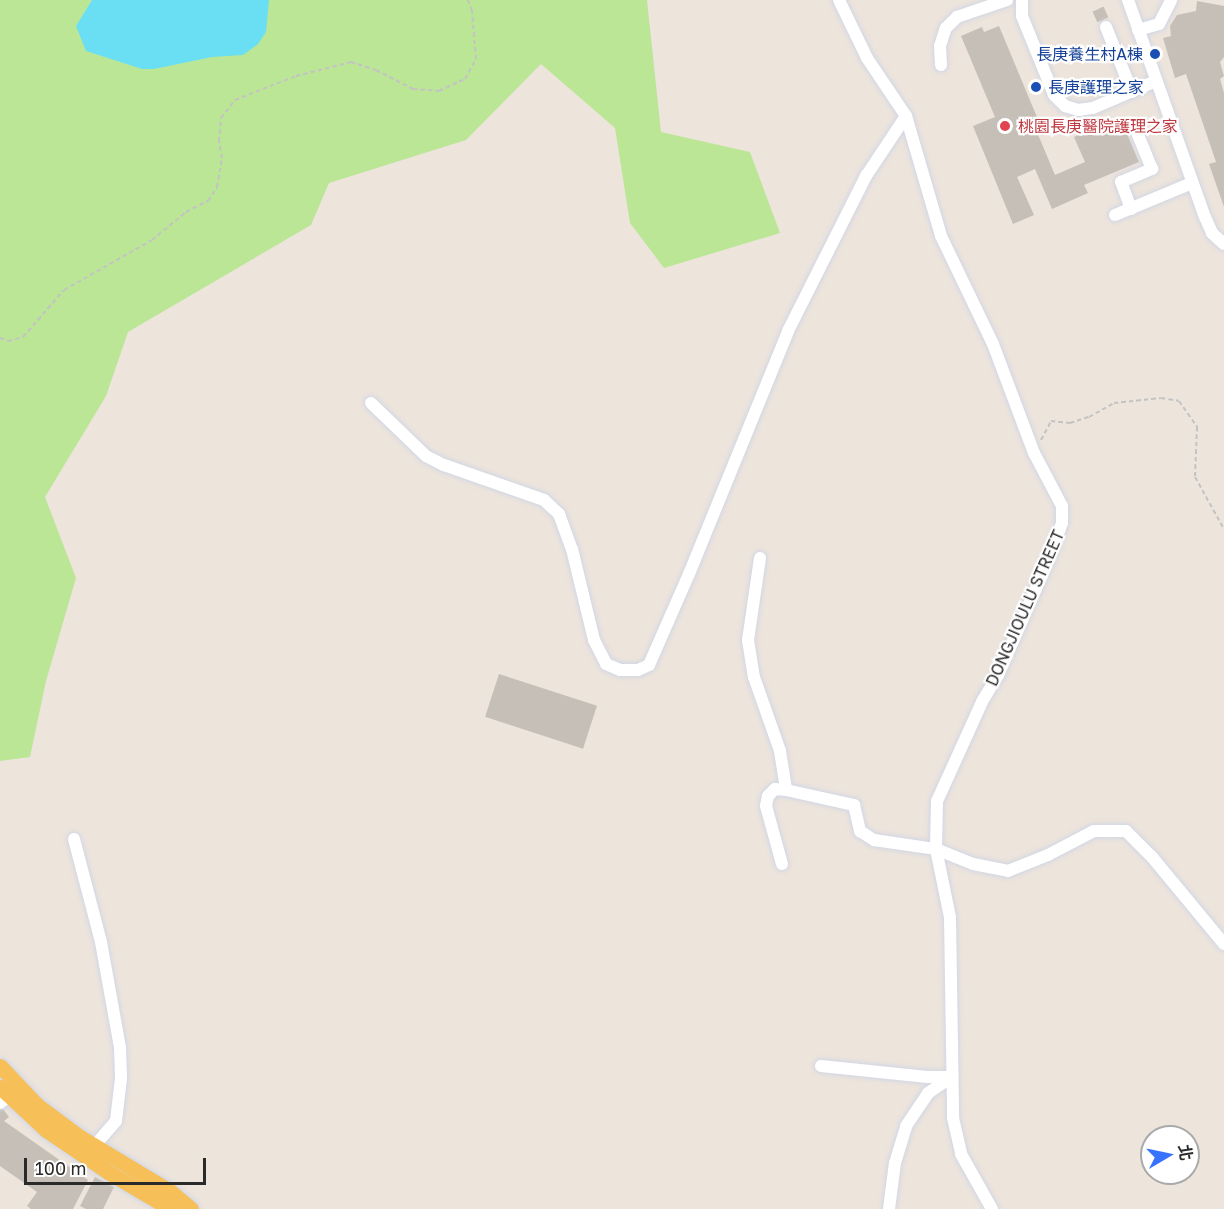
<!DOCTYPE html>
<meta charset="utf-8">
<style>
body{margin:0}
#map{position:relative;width:1224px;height:1209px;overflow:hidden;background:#ede4dc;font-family:"Golos Text","Noto Sans TC",sans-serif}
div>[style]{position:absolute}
.green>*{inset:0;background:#bbe696}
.water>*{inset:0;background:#6adff4}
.building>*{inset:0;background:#c5bfb7;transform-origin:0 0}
.minor-tunnel>*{height:12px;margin-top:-6px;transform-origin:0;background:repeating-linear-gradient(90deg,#c6bfb8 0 12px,transparent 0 18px)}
.path>*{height:2px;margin-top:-1px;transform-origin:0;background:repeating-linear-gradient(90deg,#c3c3c3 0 4.5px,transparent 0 7.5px)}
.roads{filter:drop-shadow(0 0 2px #d1d7e4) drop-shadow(0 0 2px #d1d7e4)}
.minor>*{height:12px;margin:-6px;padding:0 6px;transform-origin:6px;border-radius:6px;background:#fff}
.major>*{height:15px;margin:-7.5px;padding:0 7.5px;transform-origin:7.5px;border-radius:7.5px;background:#f7bf57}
.dots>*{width:16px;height:16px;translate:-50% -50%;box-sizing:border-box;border:3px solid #fff;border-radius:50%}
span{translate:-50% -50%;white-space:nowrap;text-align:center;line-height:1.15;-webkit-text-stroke:4.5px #fff;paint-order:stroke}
.transit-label{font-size:16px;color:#164399}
.right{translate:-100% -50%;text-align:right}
.left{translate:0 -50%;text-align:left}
.health-label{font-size:16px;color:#be3a42}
.street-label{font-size:16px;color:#2a2a2a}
.north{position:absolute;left:1140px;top:1125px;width:60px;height:60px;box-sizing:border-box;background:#fff;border:2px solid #aaa;border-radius:50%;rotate:81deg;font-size:16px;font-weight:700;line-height:24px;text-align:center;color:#2a2a2a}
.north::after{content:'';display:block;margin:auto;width:21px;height:27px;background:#3773ff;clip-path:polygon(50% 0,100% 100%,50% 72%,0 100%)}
.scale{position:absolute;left:24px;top:1158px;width:182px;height:27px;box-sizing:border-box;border:3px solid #2a2a2a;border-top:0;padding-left:8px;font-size:18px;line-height:21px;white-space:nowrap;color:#2a2a2a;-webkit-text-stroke:4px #fff;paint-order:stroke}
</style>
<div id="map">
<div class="green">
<div style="clip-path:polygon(0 0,647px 0,661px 132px,750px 152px,780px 233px,664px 268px,630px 223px,615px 128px,541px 64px,466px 140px,329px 183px,311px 225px,128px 332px,106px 396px,45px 497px,76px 578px,46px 681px,30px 757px,0 761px)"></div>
</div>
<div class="water">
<div style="clip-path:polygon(92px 0,269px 0,266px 32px,258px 44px,243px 55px,212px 57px,154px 69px,142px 69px,86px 51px,76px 26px)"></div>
</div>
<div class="building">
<div style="clip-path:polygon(1197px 1px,1224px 6px,1224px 57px,1220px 62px,1224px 76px,1220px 79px,1224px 93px,1224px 207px,1209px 164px,1216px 162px,1186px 74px,1175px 78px,1163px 38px,1171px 36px,1170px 26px,1177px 15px,1196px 11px)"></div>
<div style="clip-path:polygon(999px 26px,1039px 122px,1034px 125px,1055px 175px,1085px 162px,1074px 137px,1120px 117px,1139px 162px,1084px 185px,1088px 193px,1052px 209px,1035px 169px,1017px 177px,1034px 215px,1013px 224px,973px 126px,995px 117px,961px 36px,982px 27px,984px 32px)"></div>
<div style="left:499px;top:674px;width:103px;height:45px;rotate:18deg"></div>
<div style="clip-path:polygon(0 1105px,9px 1117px,4px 1121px,88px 1180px,73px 1209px,31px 1209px,27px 1206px,37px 1192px,0 1166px)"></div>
<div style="clip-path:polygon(95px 1177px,114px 1187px,103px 1209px,86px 1209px,80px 1206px)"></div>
</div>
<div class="minor-tunnel">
<div style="left:1098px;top:9px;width:20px;rotate:66deg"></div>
</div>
<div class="path">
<div style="left:0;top:338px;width:9px;rotate:21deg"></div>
<div style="left:8px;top:341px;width:16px;rotate:-15deg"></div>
<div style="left:23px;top:337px;width:62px;rotate:-48.9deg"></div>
<div style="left:64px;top:290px;width:101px;rotate:-29.6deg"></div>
<div style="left:152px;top:240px;width:44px;rotate:-39.5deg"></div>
<div style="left:186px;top:212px;width:25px;rotate:-27deg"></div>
<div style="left:208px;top:201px;width:17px;rotate:-57deg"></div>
<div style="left:217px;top:187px;width:29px;rotate:-80deg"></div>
<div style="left:222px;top:158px;width:17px;rotate:-100deg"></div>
<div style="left:219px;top:141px;width:23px;rotate:-85deg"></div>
<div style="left:221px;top:118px;width:23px;rotate:-52deg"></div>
<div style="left:235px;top:100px;width:66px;rotate:-21.5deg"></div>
<div style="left:296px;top:76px;width:57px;rotate:-14.3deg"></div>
<div style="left:351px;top:62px;width:26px;rotate:18deg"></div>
<div style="left:376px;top:70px;width:42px;rotate:27.2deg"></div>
<div style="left:413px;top:89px;width:26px;rotate:4deg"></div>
<div style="left:439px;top:91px;width:29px;rotate:-25deg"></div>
<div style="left:465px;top:79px;width:23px;rotate:-61deg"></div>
<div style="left:476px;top:59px;width:48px;rotate:-94.8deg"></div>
<div style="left:472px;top:11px;width:12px;rotate:-110deg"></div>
<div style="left:1041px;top:440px;width:21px;rotate:-62deg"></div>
<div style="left:1051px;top:421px;width:19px;rotate:6deg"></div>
<div style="left:1070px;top:423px;width:20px;rotate:-18deg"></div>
<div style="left:1089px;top:417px;width:29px;rotate:-29deg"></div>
<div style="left:1114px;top:403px;width:47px;rotate:-6.1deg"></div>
<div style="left:1161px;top:398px;width:18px;rotate:9deg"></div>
<div style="left:1179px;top:401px;width:32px;rotate:55deg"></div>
<div style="left:1197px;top:427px;width:50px;rotate:92.3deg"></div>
<div style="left:1195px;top:477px;width:60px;rotate:60.9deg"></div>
</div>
<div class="roads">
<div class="minor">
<div style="left:839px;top:0;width:64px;rotate:64.2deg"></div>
<div style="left:867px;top:58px;width:70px;rotate:56.1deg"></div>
<div style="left:906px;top:116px;width:125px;rotate:73.7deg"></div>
<div style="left:941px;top:236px;width:120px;rotate:64.3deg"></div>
<div style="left:993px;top:344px;width:116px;rotate:69.4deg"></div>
<div style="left:1034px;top:453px;width:60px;rotate:62.2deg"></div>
<div style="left:1062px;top:506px;width:17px;rotate:90deg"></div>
<div style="left:1062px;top:523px;width:38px;rotate:110deg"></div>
<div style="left:1049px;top:559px;width:127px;rotate:113.7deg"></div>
<div style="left:998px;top:675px;width:31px;rotate:121deg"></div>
<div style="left:982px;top:702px;width:109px;rotate:114.4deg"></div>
<div style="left:937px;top:801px;width:48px;rotate:91.2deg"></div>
<div style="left:936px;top:849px;width:69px;rotate:78.4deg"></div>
<div style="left:950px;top:917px;width:201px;rotate:89.1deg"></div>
<div style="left:953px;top:1118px;width:37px;rotate:77deg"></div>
<div style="left:961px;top:1154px;width:63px;rotate:60.6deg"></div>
<div style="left:1022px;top:0;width:16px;rotate:90deg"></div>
<div style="left:1022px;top:16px;width:85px;rotate:67.9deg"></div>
<div style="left:1054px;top:95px;width:16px;rotate:45deg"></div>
<div style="left:1065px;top:106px;width:14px;rotate:17deg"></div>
<div style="left:1078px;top:110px;width:15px;rotate:-8deg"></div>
<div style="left:1093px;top:108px;width:69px;rotate:-23.2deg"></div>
<div style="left:1128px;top:0;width:230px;rotate:70.5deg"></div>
<div style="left:1205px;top:217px;width:17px;rotate:66deg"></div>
<div style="left:1212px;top:233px;width:16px;rotate:43deg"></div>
<div style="left:1106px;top:27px;width:70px;rotate:68.2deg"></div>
<div style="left:1138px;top:30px;width:22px;rotate:-16deg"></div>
<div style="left:1159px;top:24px;width:27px;rotate:-63deg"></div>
<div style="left:941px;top:65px;width:19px;rotate:-93deg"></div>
<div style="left:940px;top:46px;width:19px;rotate:-72deg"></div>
<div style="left:946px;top:28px;width:16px;rotate:-45deg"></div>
<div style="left:957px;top:17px;width:53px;rotate:-18.8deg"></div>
<div style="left:1131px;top:209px;width:29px;rotate:-110deg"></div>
<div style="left:1121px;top:182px;width:34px;rotate:-23deg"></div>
<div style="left:1152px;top:169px;width:42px;rotate:-112.3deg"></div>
<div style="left:1115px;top:215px;width:83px;rotate:-22.6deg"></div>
<div style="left:371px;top:403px;width:76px;rotate:43.9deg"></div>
<div style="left:426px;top:456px;width:20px;rotate:27deg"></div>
<div style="left:444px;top:465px;width:106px;rotate:19.3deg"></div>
<div style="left:544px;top:500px;width:21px;rotate:43deg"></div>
<div style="left:559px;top:514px;width:37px;rotate:70deg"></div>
<div style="left:572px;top:549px;width:94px;rotate:76.4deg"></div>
<div style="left:594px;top:640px;width:27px;rotate:63deg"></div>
<div style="left:606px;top:664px;width:15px;rotate:23deg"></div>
<div style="left:620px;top:670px;width:18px"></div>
<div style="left:638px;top:670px;width:12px;rotate:-24deg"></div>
<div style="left:649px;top:665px;width:99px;rotate:-66.3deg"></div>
<div style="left:689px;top:574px;width:262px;rotate:-67.8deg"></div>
<div style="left:788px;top:331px;width:174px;rotate:-63.3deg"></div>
<div style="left:866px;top:176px;width:72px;rotate:-56.3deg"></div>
<div style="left:760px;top:558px;width:83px;rotate:98.3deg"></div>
<div style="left:748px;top:640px;width:37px;rotate:81deg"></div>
<div style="left:754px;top:677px;width:78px;rotate:70.6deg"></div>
<div style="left:780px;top:751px;width:39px;rotate:81deg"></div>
<div style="left:786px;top:790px;width:70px;rotate:12.4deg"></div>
<div style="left:854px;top:805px;width:27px;rotate:77deg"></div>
<div style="left:860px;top:831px;width:17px;rotate:33deg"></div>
<div style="left:874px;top:840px;width:63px;rotate:8.3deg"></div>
<div style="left:936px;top:849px;width:40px;rotate:22deg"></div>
<div style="left:973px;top:864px;width:36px;rotate:11deg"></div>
<div style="left:1008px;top:871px;width:43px;rotate:-21.8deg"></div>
<div style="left:1048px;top:855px;width:52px;rotate:-27.6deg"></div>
<div style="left:1094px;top:831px;width:32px"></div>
<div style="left:1126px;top:831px;width:37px;rotate:45deg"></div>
<div style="left:1152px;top:857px;width:113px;rotate:50.4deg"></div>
<div style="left:74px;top:839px;width:106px;rotate:75.3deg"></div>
<div style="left:101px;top:942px;width:108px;rotate:79.8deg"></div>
<div style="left:120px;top:1048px;width:30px;rotate:88deg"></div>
<div style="left:121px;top:1078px;width:43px;rotate:96.6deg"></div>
<div style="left:116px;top:1121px;width:33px;rotate:131deg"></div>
<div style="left:782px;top:864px;width:60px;rotate:-105.4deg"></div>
<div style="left:766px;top:806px;width:10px;rotate:-79deg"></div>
<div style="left:768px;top:796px;width:10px;rotate:-45deg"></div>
<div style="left:775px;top:789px;width:11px;rotate:5deg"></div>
<div style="left:821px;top:1066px;width:107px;rotate:5.9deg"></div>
<div style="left:927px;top:1077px;width:25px"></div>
<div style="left:0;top:1103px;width:11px;rotate:-38deg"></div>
<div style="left:889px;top:1209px;width:46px;rotate:-82.6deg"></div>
<div style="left:895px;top:1163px;width:39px;rotate:-73deg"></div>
<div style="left:906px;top:1126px;width:40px;rotate:-56deg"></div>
<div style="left:928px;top:1093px;width:29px;rotate:-34deg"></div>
</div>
<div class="major">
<div style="left:0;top:1066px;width:54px;rotate:46.5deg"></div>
<div style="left:37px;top:1105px;width:54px;rotate:36.7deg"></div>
<div style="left:80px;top:1137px;width:106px;rotate:31.1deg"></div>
<div style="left:171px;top:1192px;width:26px;rotate:40deg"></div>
<div style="left:0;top:1087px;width:63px;rotate:43.1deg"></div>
<div style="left:46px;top:1130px;width:75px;rotate:34.1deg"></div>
<div style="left:108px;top:1172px;width:73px;rotate:30.4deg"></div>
</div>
</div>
<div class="dots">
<div style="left:1155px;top:54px;background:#1a4fb4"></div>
<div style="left:1036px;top:87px;background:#1a4fb4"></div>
<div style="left:1005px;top:126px;background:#e0444e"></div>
</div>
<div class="transit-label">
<span class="right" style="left:1143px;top:54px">長庚養生村A棟</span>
<span class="left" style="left:1048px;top:87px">長庚護理之家</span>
</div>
<div class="health-label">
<span class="left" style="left:1018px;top:126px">桃園長庚醫院護理之家</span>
</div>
<div class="street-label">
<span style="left:1025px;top:608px;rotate:-66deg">DONGJIOULU STREET</span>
</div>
<div class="north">北</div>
<div class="scale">100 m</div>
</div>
